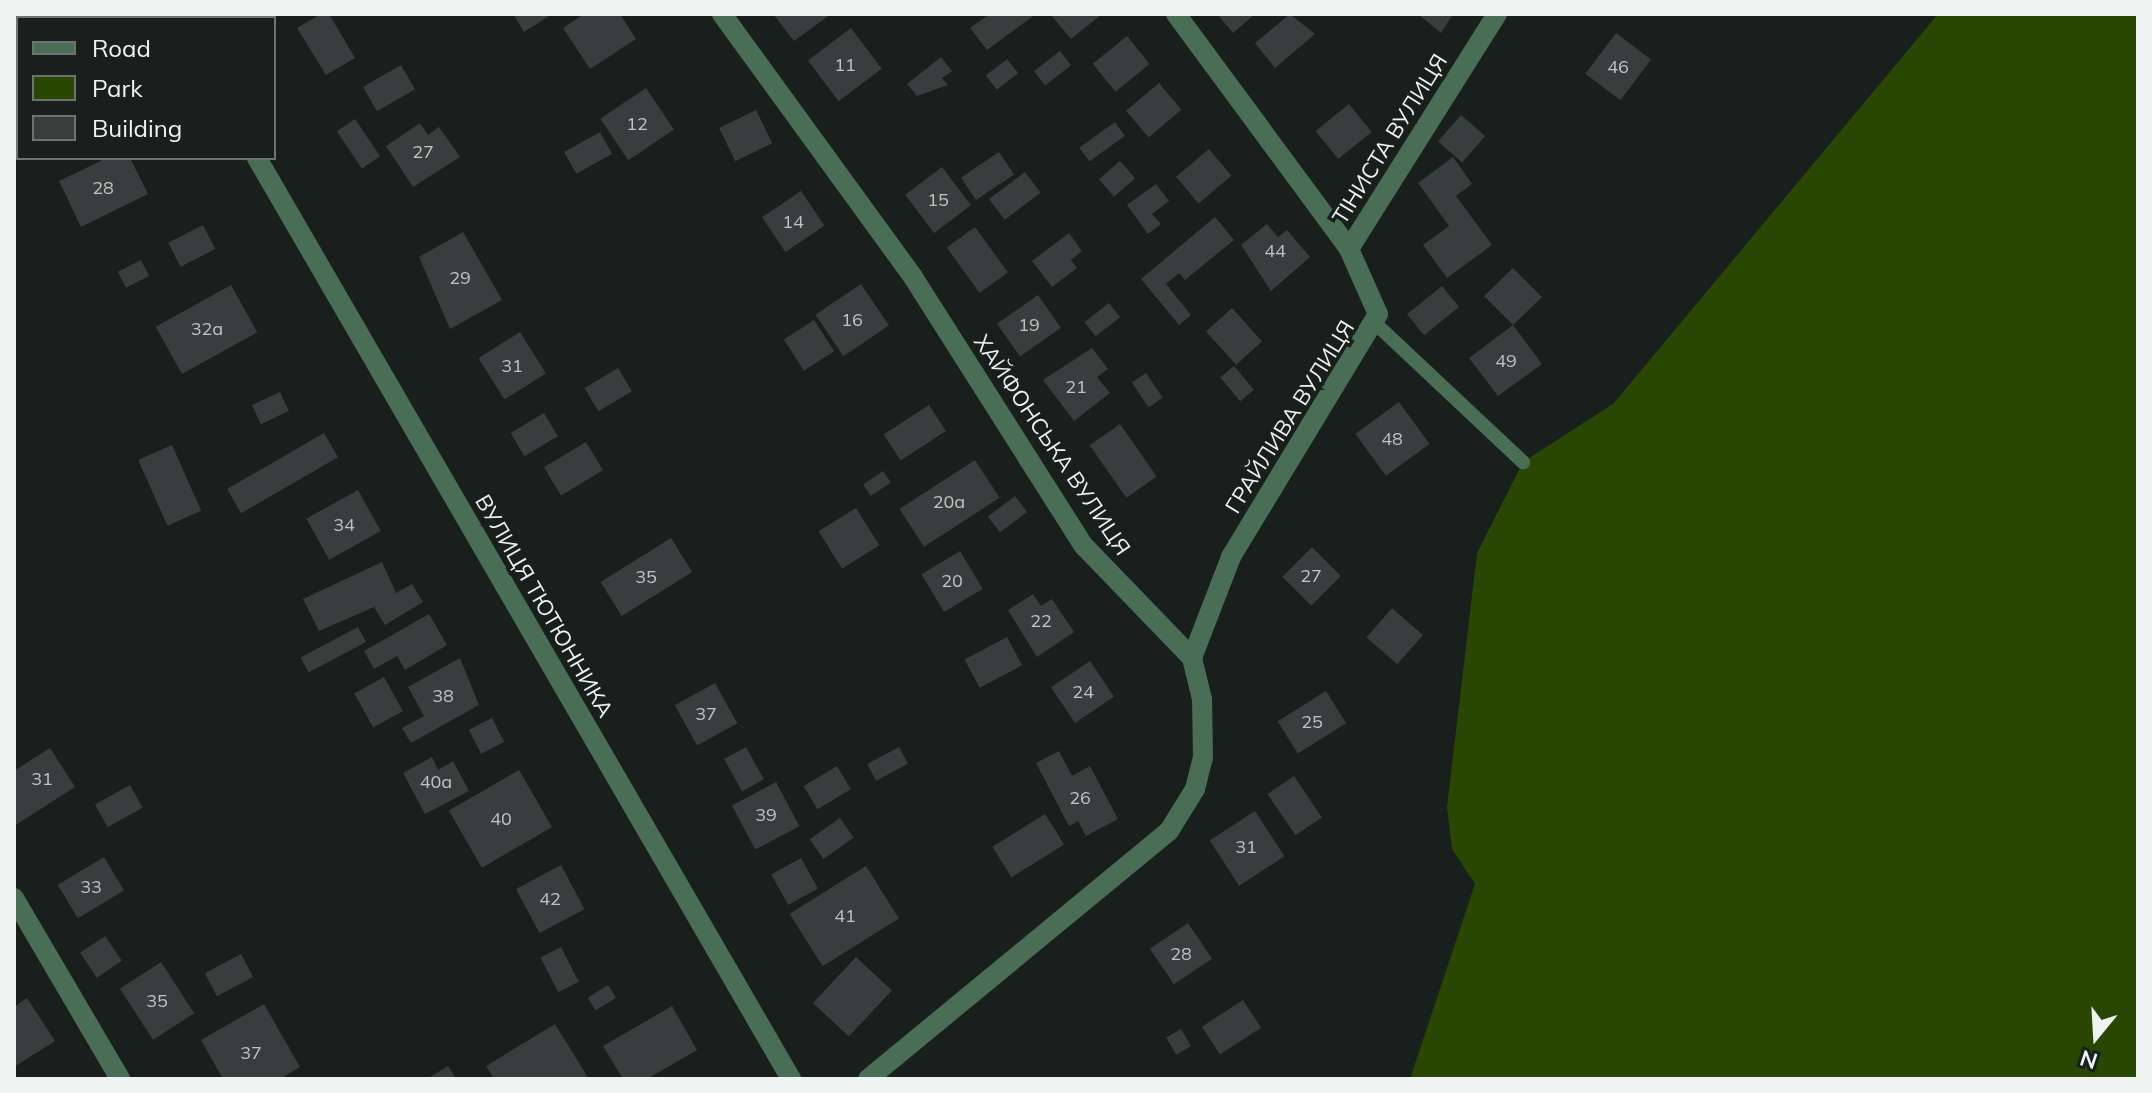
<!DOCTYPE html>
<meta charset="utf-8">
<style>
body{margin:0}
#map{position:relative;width:2152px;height:1093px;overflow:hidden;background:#181f1d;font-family:Mulish,sans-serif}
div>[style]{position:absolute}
.green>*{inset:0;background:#294703}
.building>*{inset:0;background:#373e3e;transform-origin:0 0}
.service>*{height:14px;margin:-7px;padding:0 7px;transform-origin:7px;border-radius:7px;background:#496d55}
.minor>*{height:20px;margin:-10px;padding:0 10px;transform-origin:10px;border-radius:10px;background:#496d55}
span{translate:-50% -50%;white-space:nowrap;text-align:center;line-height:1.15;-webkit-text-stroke:7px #181f1d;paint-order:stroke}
.number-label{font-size:18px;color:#c0c5c4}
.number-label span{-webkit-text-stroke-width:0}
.street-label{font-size:22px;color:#eef2f1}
.frame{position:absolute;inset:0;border:16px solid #eef2f1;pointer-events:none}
.legend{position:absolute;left:16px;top:16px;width:260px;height:144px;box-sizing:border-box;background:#181f1d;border:2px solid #6e7372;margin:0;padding:10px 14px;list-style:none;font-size:24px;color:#eef2f1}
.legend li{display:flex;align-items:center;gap:16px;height:40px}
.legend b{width:40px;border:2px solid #6e7372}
.north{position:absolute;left:2056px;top:997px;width:80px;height:80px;-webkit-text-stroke:6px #181f1d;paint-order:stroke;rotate:198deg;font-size:22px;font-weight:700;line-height:32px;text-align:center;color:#eef2f1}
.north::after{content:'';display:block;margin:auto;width:28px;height:36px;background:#eef2f1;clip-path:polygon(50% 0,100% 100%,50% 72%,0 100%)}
</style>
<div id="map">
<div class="green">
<div style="clip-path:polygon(1938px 14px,2138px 14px,2138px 1079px,1410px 1079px,1475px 884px,1452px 849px,1447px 807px,1477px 553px,1523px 462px,1613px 404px)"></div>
</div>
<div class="building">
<div style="clip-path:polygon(14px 14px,73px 14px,76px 18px,18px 18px,18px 36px)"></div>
<div style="clip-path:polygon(321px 14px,329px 14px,355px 58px,326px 75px,297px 28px)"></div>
<div style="clip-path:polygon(513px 14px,552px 14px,524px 32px)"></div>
<div style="clip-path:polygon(584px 14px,620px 14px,636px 39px,590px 69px,563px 28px)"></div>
<div style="clip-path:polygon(773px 14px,831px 14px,794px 41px)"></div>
<div style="clip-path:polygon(990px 14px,1036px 14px,987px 50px,970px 28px)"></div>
<div style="clip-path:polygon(1050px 14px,1102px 14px,1071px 39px)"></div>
<div style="clip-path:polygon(1217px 14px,1255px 14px,1233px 33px)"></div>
<div style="clip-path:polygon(1290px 14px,1315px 34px,1275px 68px,1255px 43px)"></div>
<div style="clip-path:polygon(1418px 14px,1453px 14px,1441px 33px)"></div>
<div style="left:851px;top:28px;width:51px;height:54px;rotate:53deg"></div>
<div style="left:1616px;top:33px;width:44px;height:51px;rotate:37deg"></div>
<div style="left:1127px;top:36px;width:36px;height:44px;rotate:51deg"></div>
<div style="left:1060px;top:51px;width:18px;height:33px;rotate:52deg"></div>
<div style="clip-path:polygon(941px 57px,952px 71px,942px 78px,948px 85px,917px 96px,907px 84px)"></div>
<div style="left:1007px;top:59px;width:18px;height:27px;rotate:52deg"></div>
<div style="left:401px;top:65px;width:28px;height:44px;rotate:60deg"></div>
<div style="left:1159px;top:83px;width:35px;height:43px;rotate:50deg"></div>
<div style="left:646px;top:88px;width:50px;height:55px;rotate:56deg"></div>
<div style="left:1349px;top:104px;width:36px;height:43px;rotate:51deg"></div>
<div style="left:756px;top:110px;width:37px;height:41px;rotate:64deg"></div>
<div style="left:1461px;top:115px;width:32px;height:35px;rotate:41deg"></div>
<div style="left:355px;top:119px;width:45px;height:22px;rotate:56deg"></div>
<div style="left:1115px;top:122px;width:17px;height:44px;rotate:54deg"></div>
<div style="clip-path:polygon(420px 123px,428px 135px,439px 127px,460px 157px,413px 187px,386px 146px)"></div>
<div style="left:600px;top:132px;width:25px;height:41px;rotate:61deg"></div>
<div style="left:1209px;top:149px;width:35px;height:43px;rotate:50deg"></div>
<div style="left:999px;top:152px;width:27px;height:46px;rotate:56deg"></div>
<div style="clip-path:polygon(1453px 157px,1472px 184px,1456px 196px,1492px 245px,1447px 278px,1423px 245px,1449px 226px,1418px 183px)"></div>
<div style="clip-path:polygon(107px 158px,130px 158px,148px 194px,81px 227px,59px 181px)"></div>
<div style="left:1120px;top:161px;width:23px;height:28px;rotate:49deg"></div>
<div style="left:942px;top:167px;width:48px;height:46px;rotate:53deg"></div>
<div style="left:1025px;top:172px;width:26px;height:45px;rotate:53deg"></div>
<div style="clip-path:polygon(1156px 184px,1169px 201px,1152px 214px,1161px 224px,1148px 234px,1127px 205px)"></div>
<div style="left:801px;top:191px;width:42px;height:47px;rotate:56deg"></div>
<div style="clip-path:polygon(1215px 217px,1234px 240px,1185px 280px,1179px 273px,1166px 284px,1191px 315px,1179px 325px,1141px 279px)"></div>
<div style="clip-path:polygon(1267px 224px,1278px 237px,1287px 230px,1310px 257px,1271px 291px,1241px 245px)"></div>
<div style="left:203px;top:225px;width:27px;height:39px;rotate:63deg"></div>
<div style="left:975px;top:227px;width:56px;height:35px;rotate:54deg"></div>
<div style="clip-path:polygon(463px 232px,502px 300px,450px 329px,419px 257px)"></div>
<div style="clip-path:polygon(1069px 233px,1082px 251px,1071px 260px,1077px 268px,1052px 287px,1032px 261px)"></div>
<div style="left:141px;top:260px;width:18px;height:26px;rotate:63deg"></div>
<div style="clip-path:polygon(1513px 268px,1542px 297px,1513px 325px,1542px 364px,1498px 396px,1469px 358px,1513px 325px,1484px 296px)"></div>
<div style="left:861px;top:284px;width:50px;height:55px;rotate:56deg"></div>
<div style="left:231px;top:285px;width:54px;height:86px;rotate:61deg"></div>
<div style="left:1442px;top:286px;width:27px;height:45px;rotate:51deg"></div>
<div style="left:1038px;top:295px;width:40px;height:50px;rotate:55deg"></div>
<div style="left:1109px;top:303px;width:18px;height:31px;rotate:52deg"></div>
<div style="left:1232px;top:308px;width:45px;height:35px;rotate:48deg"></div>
<div style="left:814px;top:320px;width:37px;height:36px;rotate:57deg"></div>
<div style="left:520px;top:332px;width:49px;height:49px;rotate:58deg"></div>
<div style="clip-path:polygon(1092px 348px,1108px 369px,1097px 377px,1110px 393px,1074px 421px,1043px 380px)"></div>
<div style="left:1234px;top:366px;width:31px;height:18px;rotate:50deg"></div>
<div style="left:618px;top:368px;width:27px;height:39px;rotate:59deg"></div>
<div style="left:1146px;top:373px;width:30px;height:17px;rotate:56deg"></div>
<div style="left:280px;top:392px;width:21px;height:31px;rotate:65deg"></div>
<div style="left:1399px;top:402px;width:52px;height:54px;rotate:54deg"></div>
<div style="left:929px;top:405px;width:31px;height:54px;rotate:57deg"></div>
<div style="left:544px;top:413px;width:27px;height:39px;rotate:59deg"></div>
<div style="left:1120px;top:424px;width:64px;height:37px;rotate:55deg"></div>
<div style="left:324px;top:433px;width:28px;height:112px;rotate:60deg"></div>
<div style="left:586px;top:442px;width:33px;height:49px;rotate:59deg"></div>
<div style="left:172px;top:445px;width:72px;height:37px;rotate:66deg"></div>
<div style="left:975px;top:460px;width:45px;height:90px;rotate:57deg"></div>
<div style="left:883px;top:471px;width:14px;height:24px;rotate:56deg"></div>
<div style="left:358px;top:490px;width:47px;height:59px;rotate:61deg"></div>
<div style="left:1015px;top:496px;width:20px;height:34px;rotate:53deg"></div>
<div style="left:856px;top:508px;width:44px;height:44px;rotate:58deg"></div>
<div style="left:671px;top:538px;width:40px;height:83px;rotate:58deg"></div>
<div style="left:1312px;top:547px;width:41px;height:42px;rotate:45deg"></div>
<div style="left:960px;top:551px;width:44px;height:45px;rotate:59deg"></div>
<div style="clip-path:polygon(382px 562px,396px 593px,412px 584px,423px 602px,385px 625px,374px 607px,319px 631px,303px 599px)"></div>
<div style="clip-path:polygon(1033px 594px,1041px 606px,1052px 599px,1074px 632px,1037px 657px,1008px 610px)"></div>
<div style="left:1392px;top:608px;width:41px;height:39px;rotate:41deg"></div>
<div style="clip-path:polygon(429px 614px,447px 645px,405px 670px,397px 656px,374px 669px,364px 651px)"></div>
<div style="left:358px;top:627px;width:17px;height:65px;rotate:62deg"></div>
<div style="left:1007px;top:637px;width:32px;height:48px;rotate:62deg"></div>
<div style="clip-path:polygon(460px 658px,479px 705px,411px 743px,402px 728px,424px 716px,408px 687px)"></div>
<div style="left:1090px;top:661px;width:43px;height:47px;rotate:56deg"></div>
<div style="left:384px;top:677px;width:39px;height:34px;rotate:61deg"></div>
<div style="left:715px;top:683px;width:46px;height:46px;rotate:61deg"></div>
<div style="left:1326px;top:691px;width:38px;height:57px;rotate:58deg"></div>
<div style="left:492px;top:718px;width:27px;height:26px;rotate:63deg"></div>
<div style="left:746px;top:747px;width:37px;height:25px;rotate:61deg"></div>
<div style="left:899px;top:747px;width:19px;height:36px;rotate:62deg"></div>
<div style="clip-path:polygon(50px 748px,75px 787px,14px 826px,14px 771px)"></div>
<div style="clip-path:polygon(1059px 751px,1072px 776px,1090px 766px,1118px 819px,1086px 836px,1078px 821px,1069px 826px,1036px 763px)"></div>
<div style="clip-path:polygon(432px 757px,438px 770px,453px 761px,469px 791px,425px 814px,403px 773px)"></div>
<div style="left:837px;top:766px;width:27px;height:39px;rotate:59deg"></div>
<div style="left:519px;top:770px;width:66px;height:81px;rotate:60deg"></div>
<div style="left:1294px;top:776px;width:50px;height:32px;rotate:56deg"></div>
<div style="left:776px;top:782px;width:50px;height:50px;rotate:62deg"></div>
<div style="left:130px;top:785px;width:26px;height:40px;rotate:61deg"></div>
<div style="left:1255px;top:811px;width:54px;height:54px;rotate:57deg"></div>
<div style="left:1045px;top:814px;width:36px;height:62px;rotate:58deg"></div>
<div style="left:840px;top:818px;width:24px;height:37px;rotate:55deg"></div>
<div style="left:104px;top:857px;width:39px;height:54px;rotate:59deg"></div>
<div style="left:801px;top:858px;width:35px;height:34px;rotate:61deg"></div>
<div style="left:561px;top:865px;width:50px;height:51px;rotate:62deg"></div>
<div style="left:866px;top:866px;width:62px;height:90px;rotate:58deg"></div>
<div style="left:1188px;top:923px;width:43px;height:46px;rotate:56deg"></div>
<div style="left:105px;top:936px;width:30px;height:30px;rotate:56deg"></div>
<div style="left:561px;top:947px;width:39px;height:23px;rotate:63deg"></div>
<div style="left:241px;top:954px;width:26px;height:41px;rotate:62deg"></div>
<div style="left:856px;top:957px;width:49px;height:63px;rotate:43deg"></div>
<div style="left:161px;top:962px;width:61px;height:49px;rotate:57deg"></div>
<div style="left:608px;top:985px;width:15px;height:24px;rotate:58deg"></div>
<div style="clip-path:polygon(27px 998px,55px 1041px,14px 1067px,14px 1007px)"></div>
<div style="left:1243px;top:1000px;width:33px;height:49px;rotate:57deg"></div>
<div style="clip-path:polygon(264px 1004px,300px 1067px,280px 1079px,223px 1079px,201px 1040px)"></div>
<div style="clip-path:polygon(672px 1006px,697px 1050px,647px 1079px,623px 1079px,603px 1046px)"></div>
<div style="clip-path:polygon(555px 1024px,589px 1079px,494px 1079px,486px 1066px)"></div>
<div style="left:1181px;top:1029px;width:20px;height:17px;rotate:60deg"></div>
<div style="clip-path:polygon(448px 1066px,456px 1079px,427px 1079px)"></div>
</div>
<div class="service">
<div style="left:1376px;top:324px;width:202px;rotate:43.2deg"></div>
</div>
<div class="minor">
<div style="left:173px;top:14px;width:5px;rotate:53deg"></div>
<div style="left:722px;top:14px;width:325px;rotate:54deg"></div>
<div style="left:913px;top:277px;width:319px;rotate:57.6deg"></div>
<div style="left:1084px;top:546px;width:156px;rotate:46deg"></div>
<div style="left:1192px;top:658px;width:42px;rotate:76.3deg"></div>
<div style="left:1202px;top:699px;width:58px;rotate:89deg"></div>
<div style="left:1203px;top:757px;width:33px;rotate:104deg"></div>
<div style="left:1195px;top:789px;width:49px;rotate:121.8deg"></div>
<div style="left:1169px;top:831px;width:390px;rotate:140.5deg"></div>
<div style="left:1176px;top:14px;width:292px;rotate:53.6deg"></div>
<div style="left:1349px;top:249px;width:71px;rotate:66deg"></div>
<div style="left:1378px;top:314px;width:284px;rotate:121.2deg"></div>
<div style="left:1231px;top:557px;width:108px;rotate:111.1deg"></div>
<div style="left:257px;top:158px;width:1065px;rotate:59.89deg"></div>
<div style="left:1349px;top:249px;width:278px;rotate:-57.8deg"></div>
<div style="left:14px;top:898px;width:210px;rotate:59.6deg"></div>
</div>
<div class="number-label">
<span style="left:845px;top:65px">11</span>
<span style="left:1618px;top:67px">46</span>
<span style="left:637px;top:124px">12</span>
<span style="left:423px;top:152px">27</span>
<span style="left:103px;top:188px">28</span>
<span style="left:938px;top:200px">15</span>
<span style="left:793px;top:222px">14</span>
<span style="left:1275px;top:251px">44</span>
<span style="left:460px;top:278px">29</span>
<span style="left:852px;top:320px">16</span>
<span style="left:1029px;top:325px">19</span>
<span style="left:207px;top:329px">32а</span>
<span style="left:1506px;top:361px">49</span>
<span style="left:512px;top:366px">31</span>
<span style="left:1076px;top:387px">21</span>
<span style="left:1392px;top:439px">48</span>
<span style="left:949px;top:502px">20а</span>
<span style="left:344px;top:525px">34</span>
<span style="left:1311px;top:576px">27</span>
<span style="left:646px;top:577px">35</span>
<span style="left:952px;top:581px">20</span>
<span style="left:1041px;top:621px">22</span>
<span style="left:1083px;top:692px">24</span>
<span style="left:443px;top:696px">38</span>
<span style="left:706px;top:714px">37</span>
<span style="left:1312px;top:722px">25</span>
<span style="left:42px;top:779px">31</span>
<span style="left:436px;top:782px">40а</span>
<span style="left:1080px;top:798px">26</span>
<span style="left:766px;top:815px">39</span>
<span style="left:501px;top:819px">40</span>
<span style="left:1246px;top:847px">31</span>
<span style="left:91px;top:887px">33</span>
<span style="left:550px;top:899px">42</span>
<span style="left:845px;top:916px">41</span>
<span style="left:1181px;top:954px">28</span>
<span style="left:157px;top:1001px">35</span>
<span style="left:251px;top:1053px">37</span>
</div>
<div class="street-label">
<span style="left:1390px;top:139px;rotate:-58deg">ТІНИСТА ВУЛИЦЯ</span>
<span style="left:1290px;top:417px;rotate:-58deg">ГРАЙЛИВА ВУЛИЦЯ</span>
<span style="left:1052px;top:445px;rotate:56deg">ХАЙФОНСЬКА ВУЛИЦЯ</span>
<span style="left:544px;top:606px;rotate:60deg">ВУЛИЦЯ ТЮТЮННИКА</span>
</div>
<div class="frame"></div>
<ul class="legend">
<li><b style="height:10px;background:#496d55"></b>Road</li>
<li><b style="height:22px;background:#294703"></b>Park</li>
<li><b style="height:22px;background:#373e3e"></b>Building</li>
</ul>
<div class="north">N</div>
</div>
